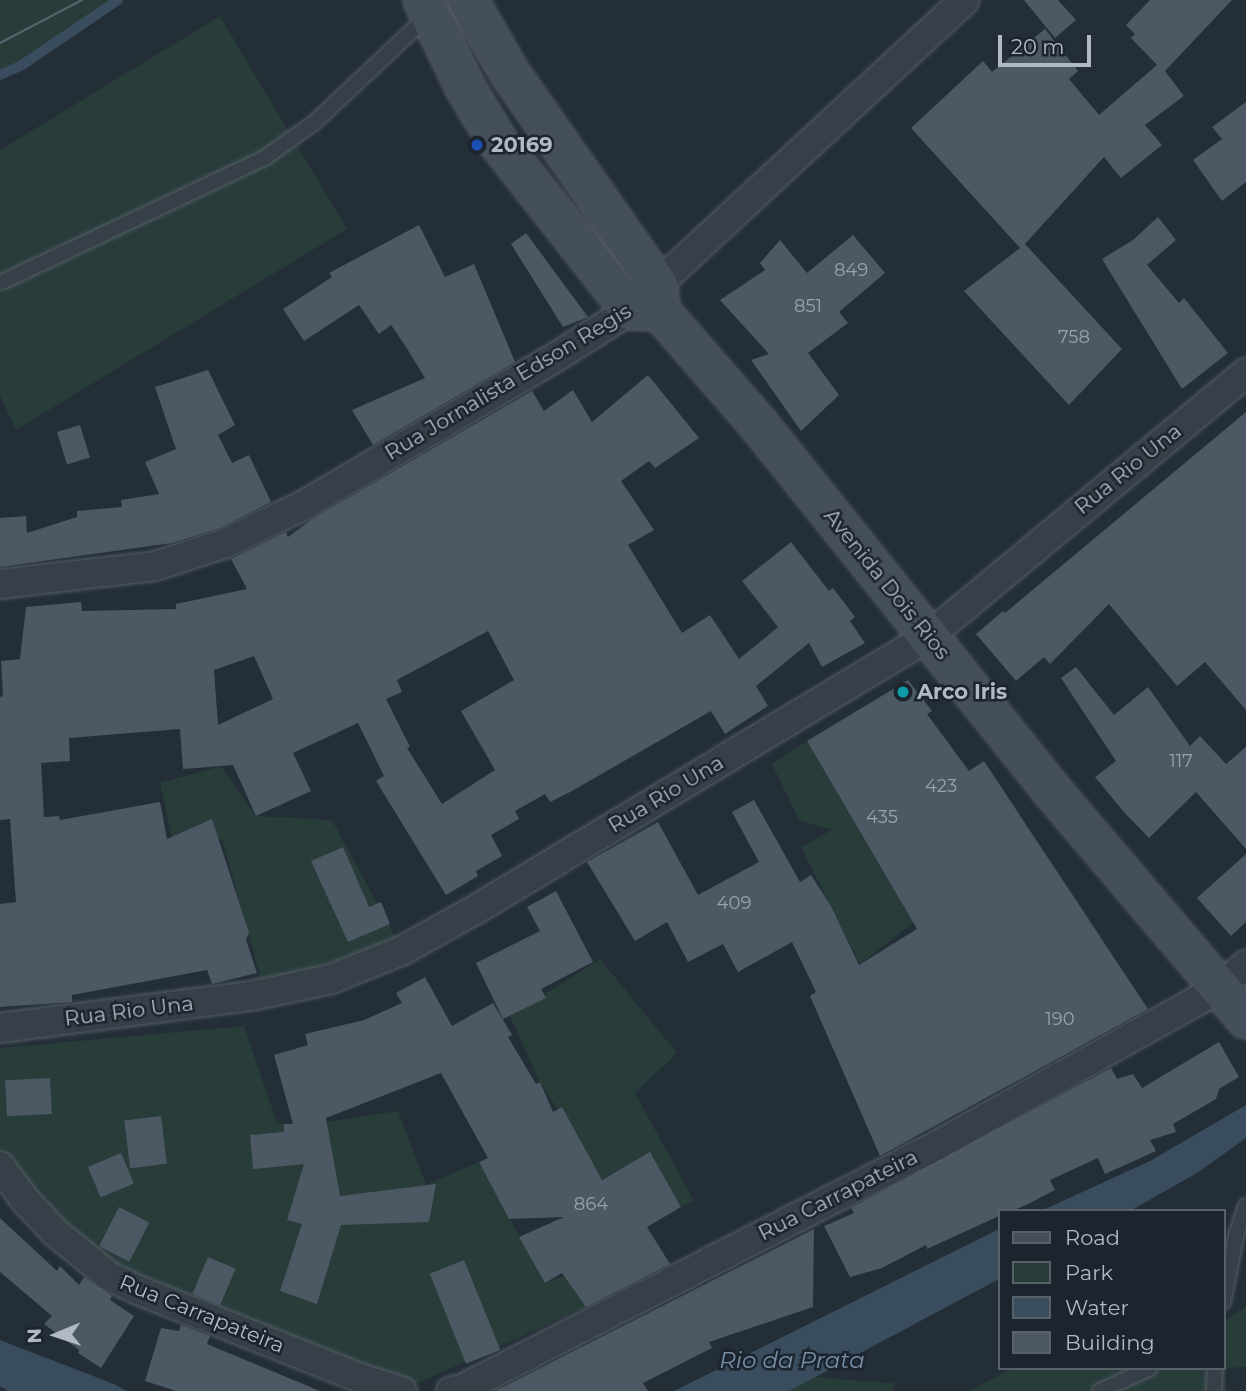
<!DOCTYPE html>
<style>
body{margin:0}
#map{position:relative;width:1246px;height:1391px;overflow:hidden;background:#232e37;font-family:Montserrat,sans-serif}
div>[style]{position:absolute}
.green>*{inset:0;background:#283c3a}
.water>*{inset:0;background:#3a4d5f}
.stream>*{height:10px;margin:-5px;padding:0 5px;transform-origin:5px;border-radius:5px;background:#3a4d5f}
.building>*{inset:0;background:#4c5863;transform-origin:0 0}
.roads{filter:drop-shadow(0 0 2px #545d66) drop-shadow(0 0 2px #545d66)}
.lane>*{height:14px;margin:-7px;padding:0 7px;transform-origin:7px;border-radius:7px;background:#373f48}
.street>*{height:28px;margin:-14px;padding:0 14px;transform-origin:14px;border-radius:14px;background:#373f48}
.secondary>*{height:38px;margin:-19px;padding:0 19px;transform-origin:19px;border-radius:19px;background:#454f5b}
.tram>*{height:2px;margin:-1px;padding:0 1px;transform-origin:1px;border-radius:1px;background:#59646f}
.dots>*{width:19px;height:19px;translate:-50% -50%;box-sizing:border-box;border:4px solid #1c242d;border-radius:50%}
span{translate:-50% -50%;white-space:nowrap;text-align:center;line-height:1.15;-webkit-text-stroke:5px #1c242d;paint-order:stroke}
.number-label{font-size:18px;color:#98a2ac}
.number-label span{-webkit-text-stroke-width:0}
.poi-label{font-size:21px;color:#b1bac4;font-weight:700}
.left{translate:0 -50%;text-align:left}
.street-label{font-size:21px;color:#b1bac4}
.water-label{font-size:23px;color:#748ea5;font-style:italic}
.legend{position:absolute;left:998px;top:1209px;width:228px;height:161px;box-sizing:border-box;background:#1c242d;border:2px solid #586069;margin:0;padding:9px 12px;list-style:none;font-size:21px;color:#b1bac4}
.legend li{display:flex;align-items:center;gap:14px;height:35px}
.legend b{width:35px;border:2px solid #586069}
.north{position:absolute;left:21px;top:1300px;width:70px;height:70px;-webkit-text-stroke:5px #1c242d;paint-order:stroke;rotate:268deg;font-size:19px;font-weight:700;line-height:28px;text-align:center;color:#b1bac4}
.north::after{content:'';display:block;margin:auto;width:24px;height:32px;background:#b1bac4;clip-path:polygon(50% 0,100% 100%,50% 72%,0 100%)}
.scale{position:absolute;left:998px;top:35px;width:93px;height:32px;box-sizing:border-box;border:4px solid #b1bac4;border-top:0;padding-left:9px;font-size:21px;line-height:24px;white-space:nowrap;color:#b1bac4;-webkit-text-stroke:5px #1c242d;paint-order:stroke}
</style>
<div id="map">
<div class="green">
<div style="clip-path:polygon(0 0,118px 0,22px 65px,0 75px)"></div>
<div style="clip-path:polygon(220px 16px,347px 229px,16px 430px,0 396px,0 150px)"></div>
<div style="clip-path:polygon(807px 741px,913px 923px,860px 964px,801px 847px,832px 830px,799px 820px,772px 764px)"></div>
<div style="clip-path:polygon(221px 766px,256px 816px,332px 820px,398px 942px,262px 983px,222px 839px,176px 855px,160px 783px)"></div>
<div style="clip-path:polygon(600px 959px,677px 1053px,635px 1093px,694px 1201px,681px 1207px,650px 1153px,602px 1179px,540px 1082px,510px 1016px)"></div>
<div style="clip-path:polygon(244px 1026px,277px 1123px,307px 1125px,398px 1111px,426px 1185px,479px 1162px,545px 1283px,592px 1266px,604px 1299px,414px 1385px,117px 1269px,60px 1222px,4px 1159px,0 1150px,0 1048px)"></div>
<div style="clip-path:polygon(1246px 1307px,1246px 1367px,1225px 1368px,1226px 1391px,969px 1391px,1013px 1368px,1223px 1368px,1223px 1322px)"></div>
<div style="clip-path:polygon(813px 1377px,893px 1383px,894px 1391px,789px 1391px)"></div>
</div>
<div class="water">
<div style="clip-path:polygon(1246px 1105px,1246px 1138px,1197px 1173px,1130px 1211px,1041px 1211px,1150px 1161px)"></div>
<div style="clip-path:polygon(999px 1229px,999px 1279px,789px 1391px,674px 1391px)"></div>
<div style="clip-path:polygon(0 1340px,114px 1384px,127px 1391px,8px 1391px,0 1386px)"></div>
</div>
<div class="stream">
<div style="left:0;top:75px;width:24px;rotate:-24deg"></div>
<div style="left:22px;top:65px;width:116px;rotate:-34.1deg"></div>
</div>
<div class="building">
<div style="clip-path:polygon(1024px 0,1058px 0,1076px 20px,1055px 38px)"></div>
<div style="clip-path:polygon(1150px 0,1232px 0,1165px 71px,1184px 96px,1145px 125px,1162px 145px,1121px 178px,1104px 157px,1025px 244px,1122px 349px,1069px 405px,964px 291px,1020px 248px,911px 128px,983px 61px,992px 72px,1045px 29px,1078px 71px,1069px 79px,1099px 115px,1157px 65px,1131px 38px,1135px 34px,1126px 25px)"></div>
<div style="clip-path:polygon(1246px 102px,1246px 182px,1222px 201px,1193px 160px,1222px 139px,1212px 127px)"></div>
<div style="clip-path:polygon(1158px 217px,1176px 240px,1147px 265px,1179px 303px,1184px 298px,1228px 353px,1182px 389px,1102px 259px,1133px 240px)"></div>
<div style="clip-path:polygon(419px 225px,445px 277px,474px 264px,515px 362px,373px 445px,352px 410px,425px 378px,406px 347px,391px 325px,379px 334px,359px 305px,304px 341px,283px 309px,332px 277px,329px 273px)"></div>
<div style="clip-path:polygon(526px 233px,588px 317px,563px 327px,511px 244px)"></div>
<div style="clip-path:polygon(853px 235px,885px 273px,839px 312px,848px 323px,808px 353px,839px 395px,801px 431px,751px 360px,769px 354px,720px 300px,765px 270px,760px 263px,780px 240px,807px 273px)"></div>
<div style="clip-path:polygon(208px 370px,235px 425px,218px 435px,232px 463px,249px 455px,271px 502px,220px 528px,172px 543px,0 567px,0 518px,26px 516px,27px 533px,77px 517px,77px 511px,122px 507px,121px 500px,159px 494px,145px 462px,176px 449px,155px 387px)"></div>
<div style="clip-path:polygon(evenodd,648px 375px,699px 438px,655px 468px,649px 461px,621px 481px,654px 530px,628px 545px,682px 633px,710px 615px,739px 659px,778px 627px,742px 581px,791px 542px,829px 591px,833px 588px,855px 617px,850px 621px,865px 643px,822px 667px,809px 643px,756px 686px,768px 706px,725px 734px,711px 711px,572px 791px,550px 802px,545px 794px,515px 811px,519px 819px,491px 835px,502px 856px,476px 871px,478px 876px,446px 895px,376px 781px,384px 776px,358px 723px,293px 753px,311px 791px,256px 816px,233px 765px,183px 769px,180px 729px,69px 738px,70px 761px,41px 763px,44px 817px,59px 816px,60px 820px,160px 802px,167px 839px,212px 819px,249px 933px,246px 940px,257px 973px,212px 984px,207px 970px,72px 995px,72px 1002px,0 1007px,0 904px,16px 902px,10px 819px,0 820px,0 697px,3px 696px,1px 661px,20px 659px,26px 607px,81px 602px,82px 611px,176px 609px,176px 604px,247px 589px,231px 559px,286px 532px,288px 537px,312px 519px,532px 391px,544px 411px,573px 390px,592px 422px,648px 375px,488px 631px,514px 680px,461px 711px,495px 770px,442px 804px,407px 748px,410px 747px,386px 699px,402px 692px,397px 680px,488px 631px,648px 375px,254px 656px,273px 699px,218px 725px,214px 670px,254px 656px)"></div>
<div style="clip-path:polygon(1246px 412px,1246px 710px,1205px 662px,1177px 686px,1109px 604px,1050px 664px,1044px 657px,1016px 681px,976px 634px,1003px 611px,1005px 613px)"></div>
<div style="left:80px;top:425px;width:34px;height:24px;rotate:73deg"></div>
<div style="clip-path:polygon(1076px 667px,1114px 715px,1148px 687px,1190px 746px,1200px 736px,1226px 764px,1246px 747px,1246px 849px,1196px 792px,1149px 838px,1123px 811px,1095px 777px,1116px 761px,1061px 678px)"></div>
<div style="clip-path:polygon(908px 680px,932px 711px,927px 714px,969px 771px,984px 761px,1148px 1009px,880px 1156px,810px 996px,816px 992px,792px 942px,738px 972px,723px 944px,688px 962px,667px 922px,635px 941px,587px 862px,658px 822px,698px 895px,759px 862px,732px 812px,754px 800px,800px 882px,811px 875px,831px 906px,859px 965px,917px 929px,807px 741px)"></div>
<div style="clip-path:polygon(343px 847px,369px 907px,381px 902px,390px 924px,348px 942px,311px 861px)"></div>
<div style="clip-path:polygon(1246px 854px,1246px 922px,1231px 936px,1197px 898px)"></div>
<div style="clip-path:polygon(556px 891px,593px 962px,541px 989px,546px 998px,503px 1019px,476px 963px,540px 931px,527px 907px)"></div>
<div style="clip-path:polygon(425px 977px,452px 1026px,493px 1003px,512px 1035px,508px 1037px,536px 1084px,540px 1082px,553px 1112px,562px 1107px,602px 1180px,650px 1152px,681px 1207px,647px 1227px,670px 1264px,586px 1307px,562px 1273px,545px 1283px,519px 1237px,564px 1217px,509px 1219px,479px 1162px,488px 1158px,441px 1073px,326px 1118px,340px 1196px,436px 1184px,429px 1222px,341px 1225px,317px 1304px,280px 1291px,302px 1224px,287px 1220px,304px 1164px,253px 1169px,250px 1135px,284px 1132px,284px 1124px,293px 1124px,274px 1055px,308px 1045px,305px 1034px,364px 1020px,402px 1003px,396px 993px)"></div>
<div style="clip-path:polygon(1219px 1042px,1239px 1077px,1219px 1089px,1216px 1099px,1173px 1124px,1176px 1132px,1150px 1140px,1156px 1151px,1105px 1174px,1098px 1158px,1050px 1180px,1055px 1190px,1030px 1203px,1012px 1211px,999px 1211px,999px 1216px,927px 1249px,926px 1245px,882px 1268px,850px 1277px,824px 1226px,854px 1213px,851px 1208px,1111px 1068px,1117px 1079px,1133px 1074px,1142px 1088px)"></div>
<div style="left:50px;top:1078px;width:36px;height:45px;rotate:87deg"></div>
<div style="left:161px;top:1116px;width:48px;height:37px;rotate:83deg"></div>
<div style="left:121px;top:1153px;width:33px;height:36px;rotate:67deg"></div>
<div style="left:119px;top:1207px;width:34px;height:44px;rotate:27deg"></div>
<div style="clip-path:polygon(0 1218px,57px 1271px,60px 1266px,79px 1285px,84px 1277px,112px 1296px,110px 1300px,134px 1316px,101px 1368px,78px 1353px,79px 1350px,44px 1324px,52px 1316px,0 1272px)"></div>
<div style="clip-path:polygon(814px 1229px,813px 1307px,709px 1342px,712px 1348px,643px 1383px,648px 1391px,495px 1391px)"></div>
<div style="left:208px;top:1257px;width:30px;height:40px;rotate:23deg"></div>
<div style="left:464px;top:1260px;width:97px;height:37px;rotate:68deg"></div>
<div style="clip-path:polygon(181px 1325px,210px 1336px,207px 1344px,320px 1391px,176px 1391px,145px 1381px,161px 1328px,179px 1331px)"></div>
</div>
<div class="roads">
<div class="lane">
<div style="left:2px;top:282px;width:292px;rotate:-25.3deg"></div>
<div style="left:266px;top:157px;width:60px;rotate:-35.5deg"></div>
<div style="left:315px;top:122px;width:155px;rotate:-43.2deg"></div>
<div style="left:1223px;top:1302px;width:71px;rotate:-78.7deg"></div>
<div style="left:1237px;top:1232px;width:28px;rotate:-71deg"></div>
<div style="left:1100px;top:1391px;width:55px;rotate:-24.7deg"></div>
<div style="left:1214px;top:1391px;width:23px;rotate:-88deg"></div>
</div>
<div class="street">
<div style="left:0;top:584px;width:156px;rotate:-6.6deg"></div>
<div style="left:155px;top:566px;width:75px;rotate:-17.9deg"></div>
<div style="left:226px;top:543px;width:85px;rotate:-26deg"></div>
<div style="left:302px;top:506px;width:294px;rotate:-30.4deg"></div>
<div style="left:556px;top:357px;width:88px;rotate:-32.4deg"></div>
<div style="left:630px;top:310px;width:456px;rotate:-42.8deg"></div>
<div style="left:0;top:1028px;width:253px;rotate:-7.3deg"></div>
<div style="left:251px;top:996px;width:82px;rotate:-12deg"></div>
<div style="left:331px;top:979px;width:78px;rotate:-21.9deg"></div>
<div style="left:403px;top:950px;width:82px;rotate:-29.1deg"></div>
<div style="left:475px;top:910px;width:530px;rotate:-31.11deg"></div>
<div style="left:929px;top:636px;width:412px;rotate:-39.7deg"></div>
<div style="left:0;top:1166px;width:42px;rotate:53.7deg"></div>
<div style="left:25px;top:1200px;width:45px;rotate:46.8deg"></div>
<div style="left:56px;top:1233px;width:68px;rotate:39.1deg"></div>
<div style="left:109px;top:1276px;width:32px;rotate:26deg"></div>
<div style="left:138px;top:1290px;width:239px;rotate:21.6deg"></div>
<div style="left:360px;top:1378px;width:44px;rotate:17.2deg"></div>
<div style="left:451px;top:1391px;width:11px;rotate:-10deg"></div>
<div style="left:462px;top:1389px;width:533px;rotate:-27.14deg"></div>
<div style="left:936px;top:1146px;width:323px;rotate:-29.1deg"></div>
<div style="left:1218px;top:989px;width:37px;rotate:-41deg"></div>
</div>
<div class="secondary">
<div style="left:423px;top:0;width:99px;rotate:64.2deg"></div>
<div style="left:466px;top:89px;width:62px;rotate:58.9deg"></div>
<div style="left:498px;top:142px;width:214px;rotate:51.8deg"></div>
<div style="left:630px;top:310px;width:30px;rotate:2deg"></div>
<div style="left:468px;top:0;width:86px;rotate:60.2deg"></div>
<div style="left:511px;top:75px;width:256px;rotate:55deg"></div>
<div style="left:658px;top:285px;width:26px;rotate:86deg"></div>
<div style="left:660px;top:311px;width:151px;rotate:49deg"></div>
<div style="left:759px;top:425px;width:470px;rotate:51.3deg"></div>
<div style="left:1053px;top:792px;width:298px;rotate:49.6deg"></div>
</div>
</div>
<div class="tram">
<div style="left:0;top:43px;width:93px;rotate:-27.7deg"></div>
</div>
<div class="dots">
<div style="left:477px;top:145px;background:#1a4fb4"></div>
<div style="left:903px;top:692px;background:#0f9aa8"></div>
</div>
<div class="number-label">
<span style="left:851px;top:270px">849</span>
<span style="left:808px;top:306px">851</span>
<span style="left:1074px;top:337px">758</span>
<span style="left:1181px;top:761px">117</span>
<span style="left:941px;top:786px">423</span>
<span style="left:882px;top:817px">435</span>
<span style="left:734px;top:903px">409</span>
<span style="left:1060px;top:1019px">190</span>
<span style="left:591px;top:1204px">864</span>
</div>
<div class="poi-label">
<span class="left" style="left:491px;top:145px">20169</span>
<span class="left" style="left:917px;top:692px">Arco Iris</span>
</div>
<div class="street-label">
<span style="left:508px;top:382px;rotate:-31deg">Rua Jornalista Edson Regis</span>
<span style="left:1128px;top:469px;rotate:-39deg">Rua Rio Una</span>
<span style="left:887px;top:584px;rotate:51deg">Avenida Dois Rios</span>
<span style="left:666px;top:794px;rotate:-31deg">Rua Rio Una</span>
<span style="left:129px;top:1011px;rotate:-7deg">Rua Rio Una</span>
<span style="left:838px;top:1195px;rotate:-27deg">Rua Carrapateira</span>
<span style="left:202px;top:1314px;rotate:22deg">Rua Carrapateira</span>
</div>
<div class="water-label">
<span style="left:792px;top:1360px">Rio da Prata</span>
</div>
<ul class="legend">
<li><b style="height:9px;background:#454f5b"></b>Road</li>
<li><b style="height:19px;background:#283c3a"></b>Park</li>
<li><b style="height:19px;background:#3a4d5f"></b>Water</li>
<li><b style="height:19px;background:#4c5863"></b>Building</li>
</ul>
<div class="north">N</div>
<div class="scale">20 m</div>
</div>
